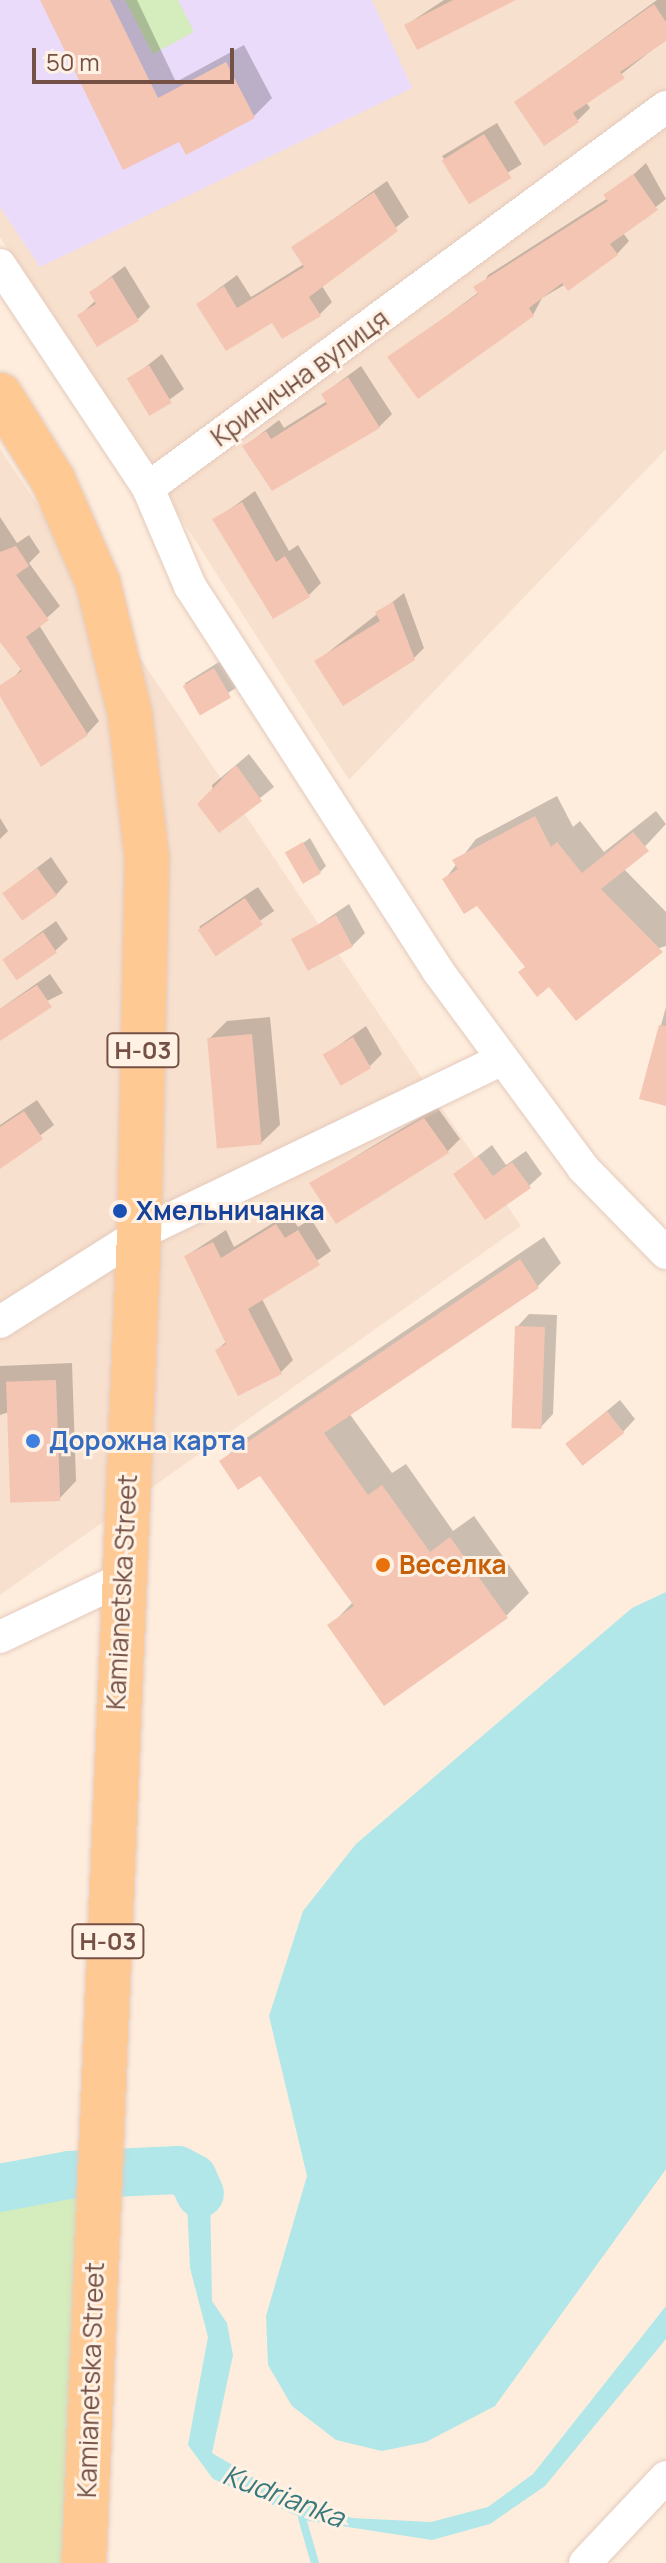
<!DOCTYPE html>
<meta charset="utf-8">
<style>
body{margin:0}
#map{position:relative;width:666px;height:2563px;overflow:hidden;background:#feeddd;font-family:Manrope,sans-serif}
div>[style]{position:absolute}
.residential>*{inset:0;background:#f8e0ce}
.education>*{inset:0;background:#eadbfa}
.green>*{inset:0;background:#d5ecbc}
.water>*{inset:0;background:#b1e7e8}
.shadow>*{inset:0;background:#0003;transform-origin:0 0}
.stream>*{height:8px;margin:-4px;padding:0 4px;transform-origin:4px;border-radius:4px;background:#b1e7e8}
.river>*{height:48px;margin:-24px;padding:0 24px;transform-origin:24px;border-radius:24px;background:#b1e7e8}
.building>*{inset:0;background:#f5c5b3;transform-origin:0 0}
.roads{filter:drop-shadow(0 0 2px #e4cabc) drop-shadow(0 0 2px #e4cabc)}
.minor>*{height:32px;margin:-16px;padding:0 16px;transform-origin:16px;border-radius:16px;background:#fff}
.primary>*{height:44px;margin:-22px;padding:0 22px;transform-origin:22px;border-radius:22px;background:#ffc993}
.dots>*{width:22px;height:22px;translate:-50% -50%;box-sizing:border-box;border:4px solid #fff2e5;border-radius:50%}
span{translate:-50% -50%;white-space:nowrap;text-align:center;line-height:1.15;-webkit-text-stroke:6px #fff2e5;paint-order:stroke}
.shield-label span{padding:2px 6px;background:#fff2e5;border:2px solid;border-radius:6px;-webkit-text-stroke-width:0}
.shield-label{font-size:24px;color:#755044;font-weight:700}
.street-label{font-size:26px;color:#755044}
.transit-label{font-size:26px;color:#164399;font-weight:700}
.left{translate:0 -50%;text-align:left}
.shop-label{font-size:26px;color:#366cbe;font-weight:700}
.food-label{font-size:26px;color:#c56008;font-weight:700}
.water-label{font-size:28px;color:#37797c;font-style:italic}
.scale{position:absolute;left:32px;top:48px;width:202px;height:36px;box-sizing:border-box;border:4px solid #755044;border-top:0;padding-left:10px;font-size:24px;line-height:28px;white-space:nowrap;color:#755044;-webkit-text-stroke:6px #fff2e5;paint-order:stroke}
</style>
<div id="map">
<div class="residential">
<div style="clip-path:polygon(0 0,666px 0,666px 449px,349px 780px,0 237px)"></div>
<div style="clip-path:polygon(0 449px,521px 1226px,0 1595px)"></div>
</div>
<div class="education">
<div style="clip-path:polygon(0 0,372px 0,412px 88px,40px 267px,0 207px)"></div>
</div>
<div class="green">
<div style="clip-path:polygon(125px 0,178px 0,194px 32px,153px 54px)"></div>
<div style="clip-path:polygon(86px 2183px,70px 2563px,0 2563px,0 2201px)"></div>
</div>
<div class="water">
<div style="clip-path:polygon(666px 1592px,666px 2169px,495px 2406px,426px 2442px,382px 2451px,336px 2440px,292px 2406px,268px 2365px,266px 2316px,307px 2176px,269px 2016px,303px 1911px,356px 1844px,632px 1608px)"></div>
<div style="clip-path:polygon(191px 2157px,204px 2165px,210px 2186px,212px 2301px,227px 2323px,233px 2355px,212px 2453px,268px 2486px,352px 2518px,431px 2522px,488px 2507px,533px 2474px,666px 2306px,666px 2339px,545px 2486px,490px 2524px,432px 2540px,309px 2521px,213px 2479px,188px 2445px,208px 2337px,190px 2268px,187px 2202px,179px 2181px,146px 2176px,147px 2160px)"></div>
<div style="clip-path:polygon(141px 2161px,139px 2175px,0 2201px,0 2178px,22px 2172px)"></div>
</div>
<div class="shadow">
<div style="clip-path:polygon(43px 0,137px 0,176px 82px,244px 45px,272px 98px,254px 116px,180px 140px)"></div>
<div style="clip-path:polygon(444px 0,511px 0,406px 25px)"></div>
<div style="clip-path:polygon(657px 0,666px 0,666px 39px,586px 102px,590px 108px,578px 120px,516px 102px)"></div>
<div style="left:497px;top:123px;width:48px;height:64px;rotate:59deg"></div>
<div style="clip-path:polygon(646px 163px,666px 199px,623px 233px,629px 241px,617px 254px,542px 298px,533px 315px,390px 358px,479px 292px,488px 275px,608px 198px)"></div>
<div style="clip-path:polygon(387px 181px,409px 217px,322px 286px,332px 302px,320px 314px,272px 320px,198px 304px,237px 275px,251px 297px,304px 264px,293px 248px)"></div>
<div style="clip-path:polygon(125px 266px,150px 307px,138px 319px,80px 315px,96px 300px,91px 292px)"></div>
<div style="clip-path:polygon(162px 354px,184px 389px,150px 414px,129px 380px)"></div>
<div style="clip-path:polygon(361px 366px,392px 414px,379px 427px,245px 446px,279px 420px,284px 428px,327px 401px,323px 394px)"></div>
<div style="clip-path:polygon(255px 491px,289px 551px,298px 545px,321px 583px,309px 595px,215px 520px)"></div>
<div style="clip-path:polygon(0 517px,17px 543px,29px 535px,40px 552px,29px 563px,60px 606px,39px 625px,99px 721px,87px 734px,0 693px,22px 668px,0 638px)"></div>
<div style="clip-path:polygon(404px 593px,424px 648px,414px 658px,317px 661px)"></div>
<div style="left:227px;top:657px;width:31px;height:50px;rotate:58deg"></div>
<div style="clip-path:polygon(249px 754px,274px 787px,219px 830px,212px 785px)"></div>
<div style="clip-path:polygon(557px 796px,573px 827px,580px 821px,604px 852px,656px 811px,666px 824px,624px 869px,666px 912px,666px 946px,549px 984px,478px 904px,445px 879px,476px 839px)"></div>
<div style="clip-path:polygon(0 818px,8px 831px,0 839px)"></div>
<div style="clip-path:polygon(310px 838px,326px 866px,320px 872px,288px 854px)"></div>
<div style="clip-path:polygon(51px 857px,68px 882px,56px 895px,4px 893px)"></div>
<div style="left:258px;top:887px;width:29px;height:71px;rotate:56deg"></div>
<div style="clip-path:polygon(349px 904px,365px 933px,352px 946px,294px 941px)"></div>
<div style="clip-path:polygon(56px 921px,68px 939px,55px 951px,4px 959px)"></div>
<div style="clip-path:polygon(50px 974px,63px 993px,0 1025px,0 1009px)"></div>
<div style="clip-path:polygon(666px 1007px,666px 1105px,641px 1098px)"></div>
<div style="clip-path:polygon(270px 1017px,280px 1125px,261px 1143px,209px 1039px,227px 1021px)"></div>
<div style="clip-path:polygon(366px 1026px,382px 1054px,370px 1066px,325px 1055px)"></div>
<div style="clip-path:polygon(37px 1100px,54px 1125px,0 1166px,0 1125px)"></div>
<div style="clip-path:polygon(437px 1107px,460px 1139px,447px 1152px,312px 1183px)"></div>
<div style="clip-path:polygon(492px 1145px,506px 1165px,526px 1151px,542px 1174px,529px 1186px,455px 1174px)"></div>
<div style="clip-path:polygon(289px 1213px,298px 1227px,311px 1219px,331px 1251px,262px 1299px,293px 1360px,280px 1373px,217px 1350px,227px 1341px,186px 1256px,226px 1230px,234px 1247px)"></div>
<div style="clip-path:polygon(544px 1237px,561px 1263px,538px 1286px,349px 1413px,392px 1473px,406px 1464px,453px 1531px,474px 1516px,529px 1593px,506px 1616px,330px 1626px,353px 1602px,260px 1473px,222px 1461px,245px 1439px)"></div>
<div style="clip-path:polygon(529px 1314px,557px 1315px,553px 1414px,541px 1427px,517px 1327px)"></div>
<div style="clip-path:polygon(72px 1363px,76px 1481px,59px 1499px,9px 1412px,0 1415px,0 1366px)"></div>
<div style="clip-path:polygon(620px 1400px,635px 1419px,623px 1432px,568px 1443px)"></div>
</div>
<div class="stream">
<div style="left:302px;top:2518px;width:47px;rotate:73.9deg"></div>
</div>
<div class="river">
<div style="left:0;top:2188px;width:70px;rotate:-10.7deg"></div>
<div style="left:69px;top:2175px;width:109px;rotate:-2.6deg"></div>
<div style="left:178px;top:2170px;width:17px;rotate:28deg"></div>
<div style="left:193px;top:2178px;width:17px;rotate:66deg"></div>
</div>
<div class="building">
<div style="clip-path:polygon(40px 0,110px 0,158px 98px,226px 62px,255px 118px,186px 155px,179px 142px,123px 170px)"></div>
<div style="clip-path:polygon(453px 0,516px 0,417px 50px,404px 25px)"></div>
<div style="clip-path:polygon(654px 4px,666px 22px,666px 41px,620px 72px,625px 78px,573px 113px,579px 122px,544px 146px,514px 102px)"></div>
<div style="left:484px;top:134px;width:52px;height:50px;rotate:58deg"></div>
<div style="clip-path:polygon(633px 174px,658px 210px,610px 244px,618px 255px,568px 291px,562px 283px,529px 308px,534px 316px,418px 399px,387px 357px,478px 294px,473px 287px,608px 201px,603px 195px)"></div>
<div style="clip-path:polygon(374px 192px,398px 231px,309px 297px,321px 316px,282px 339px,272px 323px,226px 351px,196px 304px,224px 286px,237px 308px,304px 267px,291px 247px)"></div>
<div style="clip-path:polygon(112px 277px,139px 321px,97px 347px,77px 315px,96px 304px,89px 292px)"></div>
<div style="left:149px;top:365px;width:44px;height:26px;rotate:59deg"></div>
<div style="clip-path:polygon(348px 377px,380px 428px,272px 491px,242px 446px,266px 431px,271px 439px,327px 404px,321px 394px)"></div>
<div style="clip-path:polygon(242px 502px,276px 562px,285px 556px,310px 597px,273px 619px,212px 519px)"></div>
<div style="clip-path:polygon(16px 546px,29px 566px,16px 575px,49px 620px,26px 637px,88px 735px,41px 767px,0 696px,0 685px,22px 671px,0 642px,0 552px)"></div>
<div style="clip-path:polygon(393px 602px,415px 660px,343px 706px,314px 661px,380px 621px,375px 612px)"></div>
<div style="left:214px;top:668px;width:34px;height:36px;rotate:60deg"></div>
<div style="clip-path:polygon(236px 765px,262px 801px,219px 833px,197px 804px)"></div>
<div style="clip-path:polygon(535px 816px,551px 847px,557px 842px,582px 873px,633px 832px,649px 851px,601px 889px,663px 952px,576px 1021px,549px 987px,537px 997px,518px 972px,525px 967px,477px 906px,464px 914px,442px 879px,458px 869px,452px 860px)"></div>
<div style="left:303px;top:842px;width:36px;height:21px;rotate:60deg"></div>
<div style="left:37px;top:868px;width:34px;height:43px;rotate:54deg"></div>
<div style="left:245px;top:898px;width:32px;height:57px;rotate:56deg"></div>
<div style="left:336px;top:915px;width:36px;height:51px;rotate:62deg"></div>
<div style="left:43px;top:932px;width:25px;height:49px;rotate:56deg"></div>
<div style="clip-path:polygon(37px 985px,52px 1007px,0 1041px,0 1009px)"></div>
<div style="clip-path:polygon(659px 1025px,666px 1026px,666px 1106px,639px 1099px)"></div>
<div style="left:252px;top:1034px;width:111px;height:45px;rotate:85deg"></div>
<div style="left:353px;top:1037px;width:36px;height:35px;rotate:60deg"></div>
<div style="clip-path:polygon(24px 1111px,43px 1139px,0 1169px,0 1127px)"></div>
<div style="clip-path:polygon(424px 1118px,449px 1153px,336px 1224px,309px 1183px)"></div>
<div style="clip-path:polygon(478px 1156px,493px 1176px,512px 1162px,531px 1188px,485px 1220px,453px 1174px)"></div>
<div style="clip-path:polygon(276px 1224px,285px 1238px,298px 1230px,320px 1265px,248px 1309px,282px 1374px,238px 1396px,215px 1350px,226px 1344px,184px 1256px,213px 1242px,221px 1258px)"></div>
<div style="clip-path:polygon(520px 1259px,539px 1288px,324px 1433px,368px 1495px,382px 1485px,430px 1552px,450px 1537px,508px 1618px,384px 1706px,327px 1625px,354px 1606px,260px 1476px,238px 1490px,219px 1461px)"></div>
<div style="left:515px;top:1326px;width:30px;height:102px;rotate:2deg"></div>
<div style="left:56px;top:1380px;width:121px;height:50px;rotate:88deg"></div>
<div style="left:607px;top:1411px;width:28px;height:53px;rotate:52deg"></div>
</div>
<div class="roads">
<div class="minor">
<div style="left:0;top:265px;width:268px;rotate:56.4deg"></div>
<div style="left:148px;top:488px;width:643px;rotate:-36.34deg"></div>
<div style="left:148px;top:488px;width:107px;rotate:66.8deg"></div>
<div style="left:190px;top:586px;width:458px;rotate:57.2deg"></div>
<div style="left:438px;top:971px;width:245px;rotate:53.6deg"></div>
<div style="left:583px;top:1168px;width:119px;rotate:45.7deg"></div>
<div style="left:0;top:1322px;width:165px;rotate:-32.3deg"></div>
<div style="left:139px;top:1234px;width:403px;rotate:-25.7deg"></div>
<div style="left:0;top:1637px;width:135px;rotate:-25.4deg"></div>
<div style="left:585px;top:2563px;width:118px;rotate:-46.7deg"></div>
</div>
<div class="primary">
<div style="left:0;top:395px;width:100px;rotate:58.1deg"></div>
<div style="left:53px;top:480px;width:112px;rotate:66.4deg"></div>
<div style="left:98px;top:583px;width:135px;rotate:76.3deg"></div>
<div style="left:130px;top:714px;width:145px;rotate:83.3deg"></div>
<div style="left:147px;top:858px;width:376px;rotate:91.2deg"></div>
<div style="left:139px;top:1234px;width:1330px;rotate:92.37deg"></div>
</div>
</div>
<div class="dots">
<div style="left:120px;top:1211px;background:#1a4fb4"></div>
<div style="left:33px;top:1441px;background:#3f7fe0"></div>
<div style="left:383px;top:1565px;background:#e8710a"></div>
</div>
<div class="shield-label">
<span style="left:143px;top:1050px">Н-03</span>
<span style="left:108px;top:1941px">Н-03</span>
</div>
<div class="street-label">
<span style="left:300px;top:378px;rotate:-36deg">Кринична вулиця</span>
<span style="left:122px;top:1592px;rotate:-87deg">Kamianetska Street</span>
<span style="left:91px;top:2380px;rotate:-88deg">Kamianetska Street</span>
</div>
<div class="transit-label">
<span class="left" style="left:136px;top:1211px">Хмельничанка</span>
</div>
<div class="shop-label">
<span class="left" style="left:49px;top:1441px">Дорожна карта</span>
</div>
<div class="food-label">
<span class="left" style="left:399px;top:1565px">Веселка</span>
</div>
<div class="water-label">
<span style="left:284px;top:2495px;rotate:21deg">Kudrianka</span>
</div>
<div class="scale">50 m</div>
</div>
